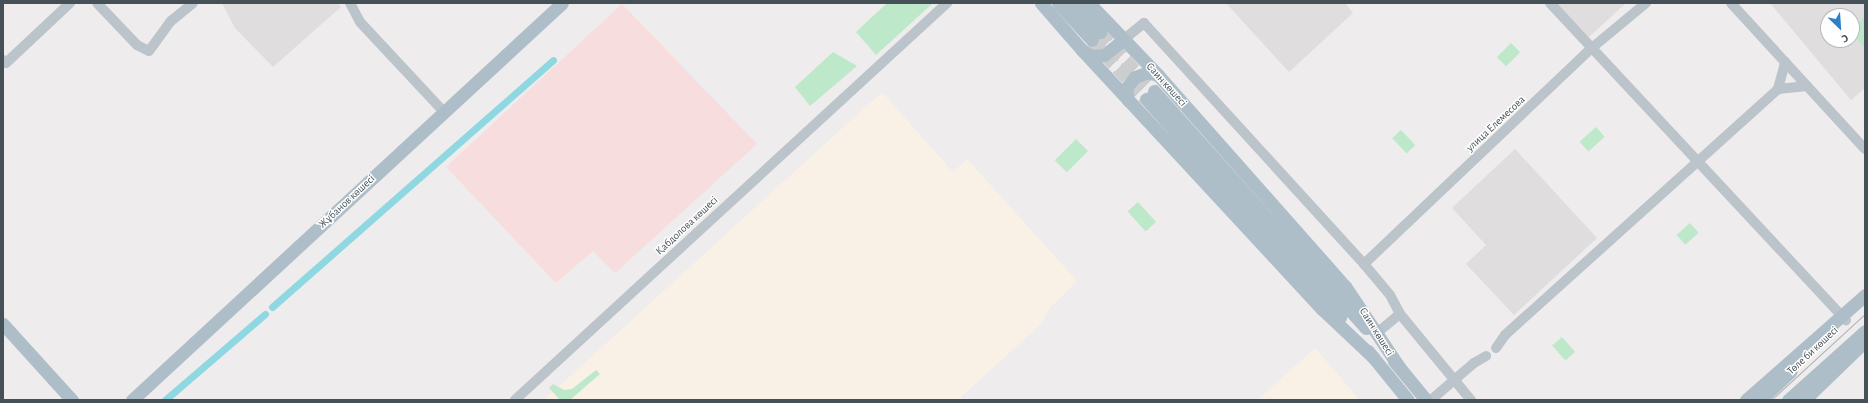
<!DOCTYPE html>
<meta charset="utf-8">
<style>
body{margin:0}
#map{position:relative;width:1868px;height:403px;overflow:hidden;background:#eeecec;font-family:"Alegreya Sans",sans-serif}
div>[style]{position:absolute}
.commercial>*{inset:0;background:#f9f1e5}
.education>*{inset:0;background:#dfdddd}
.medical>*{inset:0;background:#f7dddd}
.green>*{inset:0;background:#bee8ca;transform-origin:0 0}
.canal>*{height:7px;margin:-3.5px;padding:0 3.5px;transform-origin:3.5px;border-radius:3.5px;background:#8fd8e1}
.major-tunnel>*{height:13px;margin-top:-6.5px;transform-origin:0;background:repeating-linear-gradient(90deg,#cccdce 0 13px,transparent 0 19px)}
.minor>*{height:10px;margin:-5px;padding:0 5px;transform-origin:5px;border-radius:5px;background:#bbc4ca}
.major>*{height:13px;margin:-6.5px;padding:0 6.5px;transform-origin:6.5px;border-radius:6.5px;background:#aebec8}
.tram>*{height:1px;margin:-0.5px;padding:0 0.5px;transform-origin:0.5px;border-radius:0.5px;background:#afb2b5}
span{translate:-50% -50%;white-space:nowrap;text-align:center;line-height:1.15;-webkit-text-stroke:3px #fff;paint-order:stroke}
.street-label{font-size:11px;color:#465157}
.frame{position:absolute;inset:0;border:4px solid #465157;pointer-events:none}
.north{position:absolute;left:1820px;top:8px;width:40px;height:40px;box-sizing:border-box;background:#fff;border:1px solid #b5b9bc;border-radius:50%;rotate:155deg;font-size:11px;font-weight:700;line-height:16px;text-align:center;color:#465157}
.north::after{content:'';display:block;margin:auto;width:14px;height:18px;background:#2c80c8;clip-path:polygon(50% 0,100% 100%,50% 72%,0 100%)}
</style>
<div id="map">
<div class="commercial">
<div style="clip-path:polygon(882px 92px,953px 172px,967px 159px,1077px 281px,1050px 308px,1041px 324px,961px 397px,963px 400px,544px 400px)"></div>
<div style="clip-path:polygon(1315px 348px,1360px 400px,1258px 400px,1275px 384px)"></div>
</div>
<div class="education">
<div style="clip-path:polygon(222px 3px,337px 3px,341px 7px,273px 67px,235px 28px)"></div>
<div style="clip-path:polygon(1226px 3px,1345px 3px,1353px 13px,1289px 72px)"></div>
<div style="clip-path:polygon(1555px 3px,1626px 3px,1589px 37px)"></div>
<div style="clip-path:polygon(evenodd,1770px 3px,1865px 3px,1865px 88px,1851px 100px,1770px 3px,1828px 16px,1852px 16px,1852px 40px,1828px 40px,1828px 16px)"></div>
<div style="clip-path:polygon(1515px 149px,1597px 238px,1514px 315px,1466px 264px,1486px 245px,1452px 208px)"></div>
</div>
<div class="medical">
<div style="clip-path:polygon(622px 4px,757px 144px,615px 273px,593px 251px,556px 283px,446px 167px)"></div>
</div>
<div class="green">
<div style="clip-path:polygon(887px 3px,933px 3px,876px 55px,856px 32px)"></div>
<div style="clip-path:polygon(1865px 16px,1865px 48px,1852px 34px,1852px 28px)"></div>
<div style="left:1511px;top:43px;width:13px;height:20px;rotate:45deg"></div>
<div style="clip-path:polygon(833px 52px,857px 66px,810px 106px,795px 87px)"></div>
<div style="left:1596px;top:127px;width:13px;height:22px;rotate:48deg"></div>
<div style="left:1401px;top:130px;width:21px;height:12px;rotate:47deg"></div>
<div style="left:1076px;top:139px;width:17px;height:30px;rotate:45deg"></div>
<div style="left:1138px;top:202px;width:27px;height:14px;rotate:48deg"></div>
<div style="left:1690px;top:223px;width:13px;height:18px;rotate:48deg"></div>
<div style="left:1562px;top:337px;width:20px;height:13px;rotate:49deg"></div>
<div style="clip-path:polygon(596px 370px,600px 374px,570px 400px,560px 400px,549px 388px,553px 384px,564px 390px,572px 389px)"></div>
</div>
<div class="canal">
<div style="left:272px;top:307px;width:374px;rotate:-41.3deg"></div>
<div style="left:165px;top:400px;width:132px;rotate:-40.7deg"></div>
</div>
<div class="major-tunnel">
<div style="left:1100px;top:32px;width:80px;rotate:47.5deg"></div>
<div style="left:1092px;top:40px;width:80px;rotate:47.5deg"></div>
</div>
<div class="minor">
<div style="left:97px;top:3px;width:58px;rotate:46.4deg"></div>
<div style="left:137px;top:45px;width:13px;rotate:27deg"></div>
<div style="left:149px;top:51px;width:37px;rotate:-54deg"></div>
<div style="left:171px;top:21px;width:28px;rotate:-39deg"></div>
<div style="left:350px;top:3px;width:21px;rotate:62deg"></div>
<div style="left:360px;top:22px;width:123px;rotate:47deg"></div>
<div style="left:1550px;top:3px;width:434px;rotate:47deg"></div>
<div style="left:1731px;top:3px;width:198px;rotate:47.5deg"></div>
<div style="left:1123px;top:40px;width:27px;rotate:-39deg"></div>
<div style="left:1144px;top:23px;width:326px;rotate:47.6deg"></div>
<div style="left:1364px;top:264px;width:40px;rotate:50deg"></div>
<div style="left:1390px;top:295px;width:21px;rotate:62deg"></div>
<div style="left:1400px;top:314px;width:112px;rotate:50.5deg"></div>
<div style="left:3px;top:60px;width:4px;rotate:45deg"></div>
<div style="left:6px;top:63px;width:88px;rotate:-43.2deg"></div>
<div style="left:1778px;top:89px;width:29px;rotate:-6deg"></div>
<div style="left:1364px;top:264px;width:315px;rotate:-43.5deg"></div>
<div style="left:1593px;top:47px;width:69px;rotate:-39.7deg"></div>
<div style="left:1377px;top:333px;width:30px;rotate:-40deg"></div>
<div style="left:1496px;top:348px;width:16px;rotate:-55deg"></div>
<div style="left:1505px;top:335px;width:367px;rotate:-42deg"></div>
<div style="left:1778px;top:89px;width:28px;rotate:-75deg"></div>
<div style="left:515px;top:400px;width:587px;rotate:-42.58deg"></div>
<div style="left:1431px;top:400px;width:57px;rotate:-40.7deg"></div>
<div style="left:1474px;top:363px;width:14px;rotate:-30deg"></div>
</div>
<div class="major">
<div style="left:1041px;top:3px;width:62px;rotate:48.9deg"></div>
<div style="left:1082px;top:50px;width:11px;rotate:34deg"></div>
<div style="left:1091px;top:56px;width:13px;rotate:-4deg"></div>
<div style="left:1104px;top:55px;width:24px;rotate:-38deg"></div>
<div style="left:1058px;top:3px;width:50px;rotate:47.4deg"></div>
<div style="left:1073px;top:3px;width:40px;rotate:47deg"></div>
<div style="left:1089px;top:3px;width:100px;rotate:46.2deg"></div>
<div style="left:1158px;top:75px;width:282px;rotate:48.5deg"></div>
<div style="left:1345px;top:286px;width:97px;rotate:56.3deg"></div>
<div style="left:1082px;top:50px;width:353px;rotate:47.2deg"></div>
<div style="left:1322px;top:309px;width:70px;rotate:43.3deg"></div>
<div style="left:1154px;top:91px;width:318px;rotate:48.2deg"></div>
<div style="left:1146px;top:99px;width:292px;rotate:48.3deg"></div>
<div style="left:1128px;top:100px;width:12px;rotate:-99deg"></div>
<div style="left:1126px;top:88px;width:14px;rotate:-51deg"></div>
<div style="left:1135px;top:77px;width:14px;rotate:-21deg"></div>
<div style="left:1148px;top:72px;width:10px;rotate:17deg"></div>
<div style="left:3px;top:324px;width:103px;rotate:47.8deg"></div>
<div style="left:1368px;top:351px;width:63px;rotate:50.8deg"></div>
<div style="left:1394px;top:361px;width:50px;rotate:50.6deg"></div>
<div style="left:132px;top:400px;width:585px;rotate:-42.71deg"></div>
<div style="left:1746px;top:400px;width:159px;rotate:-41.4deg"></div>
<div style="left:1760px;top:400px;width:42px;rotate:-43.1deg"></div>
<div style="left:1788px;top:400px;width:103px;rotate:-41.9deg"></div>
<div style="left:1804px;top:400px;width:85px;rotate:-44deg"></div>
</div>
<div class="tram">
<div style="left:1771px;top:400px;width:127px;rotate:-42.5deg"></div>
</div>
<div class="street-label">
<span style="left:1166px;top:85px;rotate:48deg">Саин көшесі</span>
<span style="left:1496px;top:124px;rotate:-43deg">улица Елемесова</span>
<span style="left:347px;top:202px;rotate:-43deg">Жұбанов көшесі</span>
<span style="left:687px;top:226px;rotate:-43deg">Қабдолова көшесі</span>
<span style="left:1376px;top:332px;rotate:58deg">Саин көшесі</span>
<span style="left:1813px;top:351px;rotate:-43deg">Төле би көшесі</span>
</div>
<div class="frame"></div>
<div class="north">С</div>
</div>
